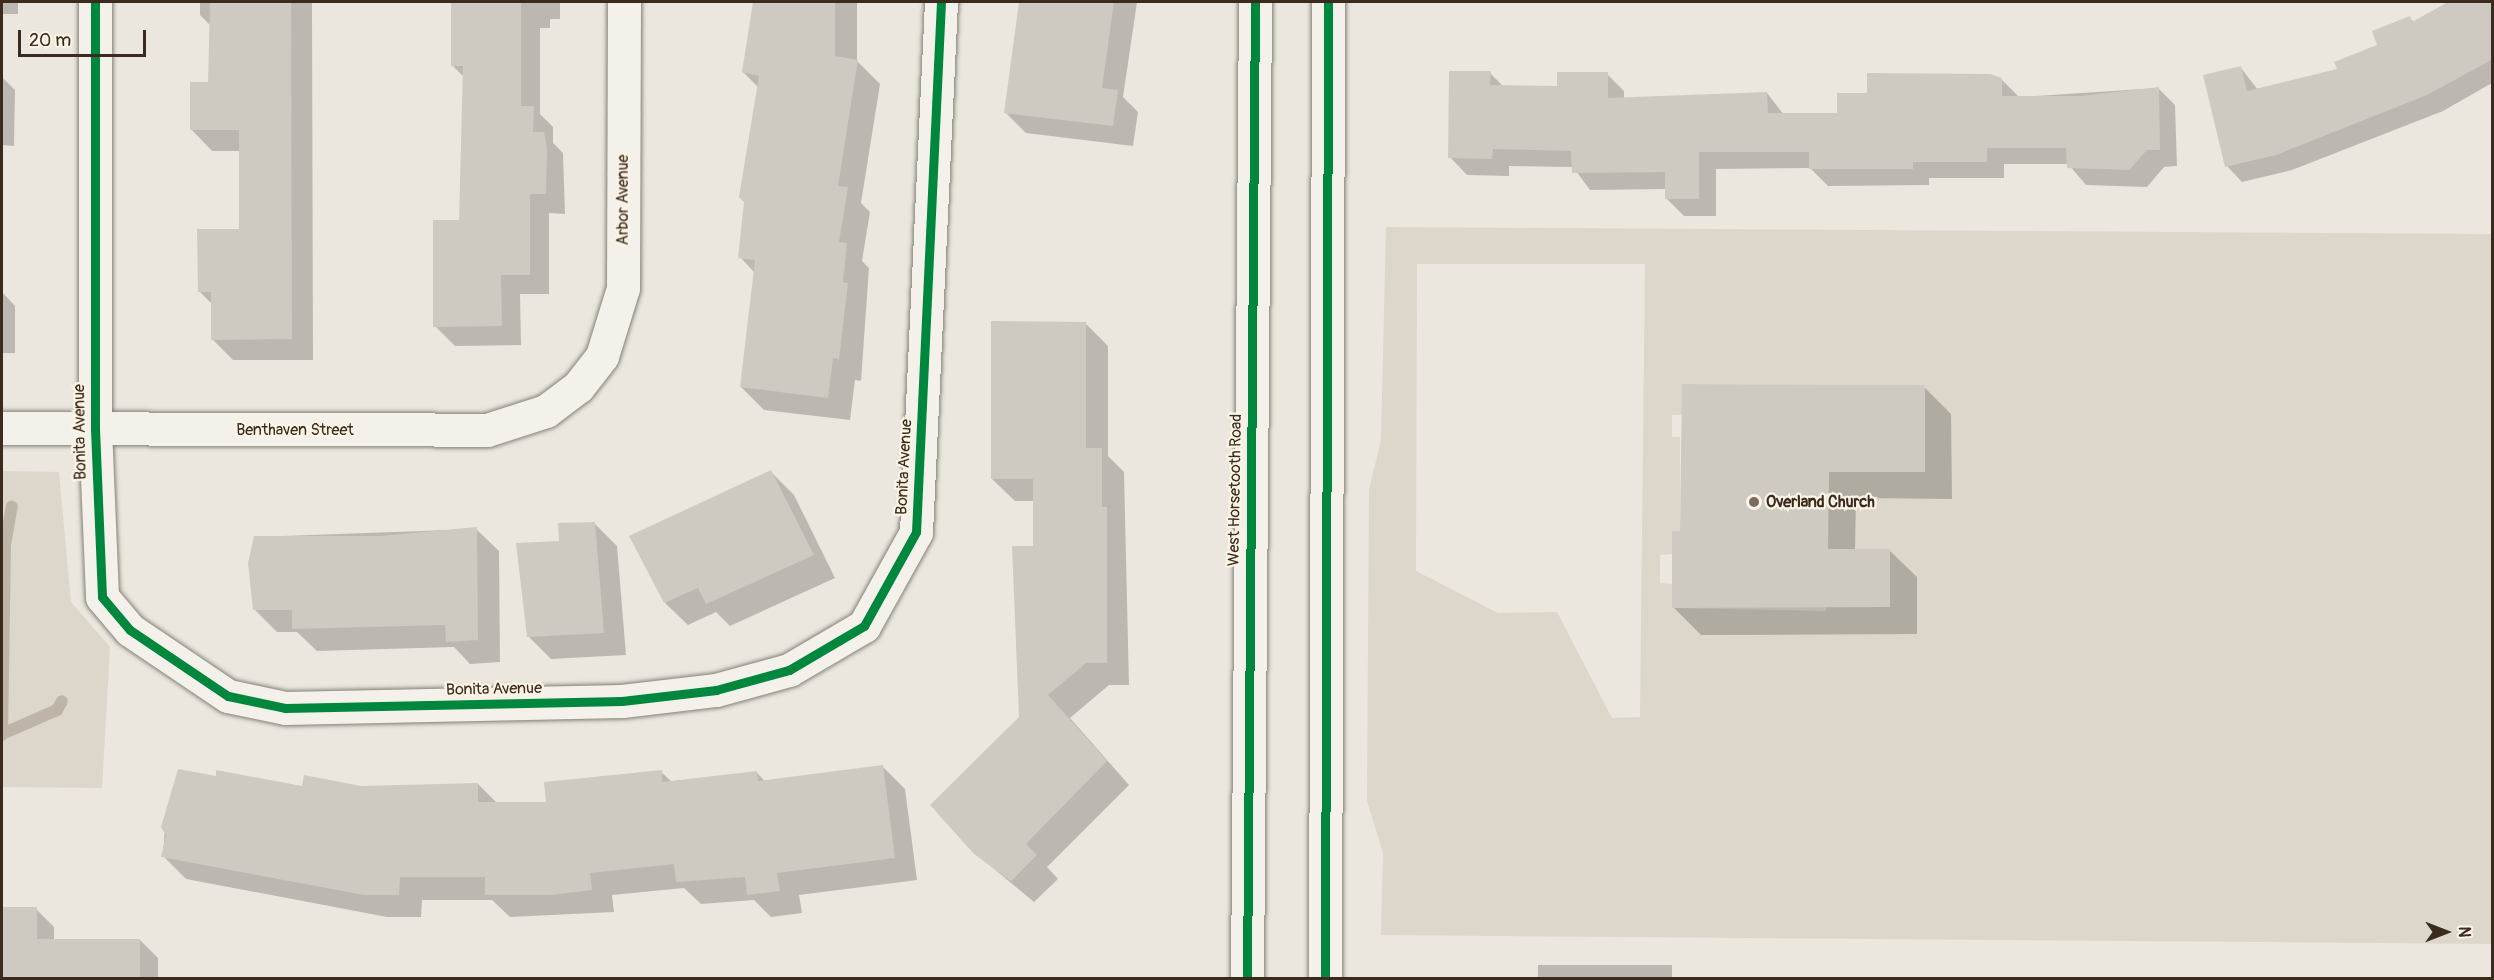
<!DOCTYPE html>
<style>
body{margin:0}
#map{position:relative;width:2494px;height:980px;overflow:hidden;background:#ebe7de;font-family:Pangolin,sans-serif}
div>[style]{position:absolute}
.green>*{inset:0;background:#ddd6ca}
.shadow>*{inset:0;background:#0003;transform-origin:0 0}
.stream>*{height:12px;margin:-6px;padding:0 6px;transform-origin:6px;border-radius:6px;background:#beb5a8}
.building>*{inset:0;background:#cecac2}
.roads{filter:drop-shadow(0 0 2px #858079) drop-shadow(0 0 2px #858079)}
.minor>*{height:33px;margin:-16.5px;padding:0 16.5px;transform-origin:16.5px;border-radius:16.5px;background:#f4f0ea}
.primary>*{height:33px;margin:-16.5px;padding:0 16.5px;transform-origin:16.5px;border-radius:16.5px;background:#f4f0ea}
.cycleway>*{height:9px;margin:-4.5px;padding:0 4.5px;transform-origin:4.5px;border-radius:4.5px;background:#00873e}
.dots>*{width:16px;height:16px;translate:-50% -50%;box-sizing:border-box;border:3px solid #fcf5e5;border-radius:50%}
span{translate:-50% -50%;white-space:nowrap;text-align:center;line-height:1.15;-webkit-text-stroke:4.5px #fcf5e5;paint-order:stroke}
.street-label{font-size:16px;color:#3b2a1e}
.poi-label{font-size:16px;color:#3b2a1e;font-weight:700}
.left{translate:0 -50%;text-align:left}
.frame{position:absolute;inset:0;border:3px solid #3b2a1e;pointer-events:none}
.north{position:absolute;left:2416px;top:902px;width:60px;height:60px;-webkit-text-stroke:4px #fcf5e5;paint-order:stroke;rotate:90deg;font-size:16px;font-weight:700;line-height:24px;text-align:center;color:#3b2a1e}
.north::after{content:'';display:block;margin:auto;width:21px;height:27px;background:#3b2a1e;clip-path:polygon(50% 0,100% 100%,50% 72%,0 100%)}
.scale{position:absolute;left:18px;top:30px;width:128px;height:27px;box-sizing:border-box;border:3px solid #3b2a1e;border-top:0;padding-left:8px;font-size:18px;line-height:21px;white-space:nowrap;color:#3b2a1e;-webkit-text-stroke:4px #fcf5e5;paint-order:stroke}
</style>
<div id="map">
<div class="green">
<div style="clip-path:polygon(evenodd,1386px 227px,2492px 234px,2492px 944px,1381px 935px,1383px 853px,1367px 801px,1369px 490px,1381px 440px,1386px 227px,1417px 264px,1645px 264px,1640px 717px,1612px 718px,1557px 612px,1498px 613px,1416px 571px,1417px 264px,1386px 227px,1682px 384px,1924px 385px,1925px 472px,1829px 472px,1826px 611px,1672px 608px,1672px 584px,1660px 583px,1660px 555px,1672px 554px,1680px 531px,1680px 437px,1672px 437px,1672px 415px,1682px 415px,1682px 384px,1386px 227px,1859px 549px,1890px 549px,1890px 607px,1859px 607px,1859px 549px)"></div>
<div style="clip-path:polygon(2px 471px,59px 472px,71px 602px,110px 647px,102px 788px,2px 787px)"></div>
</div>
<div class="shadow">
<div style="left:2px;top:2px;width:16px;height:12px"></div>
<div style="clip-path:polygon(200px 2px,312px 2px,313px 360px,233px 360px,212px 339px,212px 304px,200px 292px,240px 231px,240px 151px,212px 151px,191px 129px,210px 83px,211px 26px,200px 15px)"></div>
<div style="clip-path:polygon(452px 2px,560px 2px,560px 19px,550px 19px,550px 28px,540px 28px,540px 114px,553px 127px,553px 143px,563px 153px,565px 214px,549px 213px,549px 294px,520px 294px,521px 345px,455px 346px,435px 326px,461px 222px,464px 77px,452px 65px)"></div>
<div style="clip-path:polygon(754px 2px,857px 2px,857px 61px,880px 84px,861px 203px,870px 212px,862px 261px,869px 268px,861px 381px,855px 380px,850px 420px,764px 410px,741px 387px,755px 273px,740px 257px,759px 88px,743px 72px)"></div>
<div style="clip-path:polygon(1021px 2px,1137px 2px,1123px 97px,1138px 112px,1133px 146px,1026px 133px,1006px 113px)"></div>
<div style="clip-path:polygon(2451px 2px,2492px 2px,2492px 83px,2443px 111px,2292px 170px,2242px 182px,2227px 166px,2241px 68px,2258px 90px,2339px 70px,2379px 46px,2409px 18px,2414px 22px)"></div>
<div style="clip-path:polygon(1490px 73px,1504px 87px,1558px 88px,1607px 74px,1624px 91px,1624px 99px,1767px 93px,1784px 115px,1839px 115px,1868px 95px,2001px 79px,2019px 97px,2158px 88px,2175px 105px,2177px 166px,2164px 167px,2147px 187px,2086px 185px,2068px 164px,2004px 164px,2004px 178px,1929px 178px,1929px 185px,1828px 186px,1810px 168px,1716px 169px,1716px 216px,1684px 216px,1667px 199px,1666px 189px,1590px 190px,1573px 167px,1509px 166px,1509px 176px,1467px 175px,1450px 157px)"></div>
<div style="clip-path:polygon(2px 77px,15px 90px,14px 146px,3px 145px,3px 161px)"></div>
<div style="clip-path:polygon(2px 292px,15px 306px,15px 353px,2px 353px)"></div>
<div style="clip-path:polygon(1085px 323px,1108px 346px,1108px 456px,1124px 472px,1129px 685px,1109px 685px,1070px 718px,1129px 785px,1047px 867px,1058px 879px,1034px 902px,975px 853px,1020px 718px,1034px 548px,1034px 501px,1015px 501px,992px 479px)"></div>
<div style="clip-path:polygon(1924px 387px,1951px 414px,1952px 499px,1856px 498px,1855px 550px,1889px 550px,1917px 577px,1917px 634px,1701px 635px,1674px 608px)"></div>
<div style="clip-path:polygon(771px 472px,794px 495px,835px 578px,730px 626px,716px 612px,688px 625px,665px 603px)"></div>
<div style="clip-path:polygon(594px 523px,617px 546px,626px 655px,551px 659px,528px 636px,560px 542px)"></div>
<div style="clip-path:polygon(476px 529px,499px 551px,500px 662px,470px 664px,454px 647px,317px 651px,297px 632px,277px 632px,254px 609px,255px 537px)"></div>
<div style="clip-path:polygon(883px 767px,905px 789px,917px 880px,799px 895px,802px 913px,771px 917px,754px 900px,701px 904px,684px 888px,612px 895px,614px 912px,510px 917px,492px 900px,422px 900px,421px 917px,387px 917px,186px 879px,163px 856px,166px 812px,217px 778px,303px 788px,478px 784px,497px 803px,548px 803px,661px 772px,672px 782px,756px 772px,765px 781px)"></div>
<div style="clip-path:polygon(2px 909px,36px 909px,54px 927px,54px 940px,140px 940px,158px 958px,158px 978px,2px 978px)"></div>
<div style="left:1538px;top:965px;width:134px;height:13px"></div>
</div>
<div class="stream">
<div style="left:2px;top:734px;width:60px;rotate:-23.6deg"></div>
<div style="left:57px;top:710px;width:10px;rotate:-61deg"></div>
<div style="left:2px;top:735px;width:190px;rotate:-89.1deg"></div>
<div style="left:5px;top:545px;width:39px;rotate:-80deg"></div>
</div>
<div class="building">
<div style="clip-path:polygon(210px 2px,291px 2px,292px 339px,211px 340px,211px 292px,198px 292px,197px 229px,239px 229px,239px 130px,190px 130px,190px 82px,208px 82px)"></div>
<div style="clip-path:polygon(451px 2px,521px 2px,521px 106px,534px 106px,533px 132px,544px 132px,547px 148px,546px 194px,530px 194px,530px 275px,501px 275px,502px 326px,433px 327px,433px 220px,459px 220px,463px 66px,451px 66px)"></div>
<div style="clip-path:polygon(753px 2px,835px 2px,835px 56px,858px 60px,838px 186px,848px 187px,839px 242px,847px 243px,843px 282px,848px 283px,839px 359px,833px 358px,828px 398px,740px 387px,755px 260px,738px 258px,744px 202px,739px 197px,759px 76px,742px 72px)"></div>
<div style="clip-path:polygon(1019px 2px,1114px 2px,1102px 88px,1118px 90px,1113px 126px,1004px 113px)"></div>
<div style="clip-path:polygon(2448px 2px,2493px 2px,2493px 59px,2427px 95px,2276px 155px,2225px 167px,2203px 75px,2241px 66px,2247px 91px,2337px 69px,2334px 62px,2377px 45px,2372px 31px,2410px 16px,2412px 22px)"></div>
<div style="clip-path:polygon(1449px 71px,1491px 71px,1490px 85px,1557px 86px,1557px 72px,1608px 72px,1608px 98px,1767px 92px,1768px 113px,1837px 113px,1837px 93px,1867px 93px,1867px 73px,1990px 74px,2002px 78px,2002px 96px,2081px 96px,2159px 87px,2160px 150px,2147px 150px,2129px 170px,2067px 168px,2066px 148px,1987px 148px,1987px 162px,1913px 162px,1913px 169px,1809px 169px,1809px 152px,1699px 152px,1699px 199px,1665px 199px,1665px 172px,1572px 173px,1571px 151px,1493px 149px,1492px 159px,1448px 158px)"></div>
<div style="clip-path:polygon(991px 321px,1086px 322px,1086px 448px,1102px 448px,1102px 507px,1107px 507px,1107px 663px,1086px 663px,1048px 695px,1107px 761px,1026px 844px,1037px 855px,1011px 881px,974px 854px,930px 805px,1019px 717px,1012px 546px,1033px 546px,1033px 479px,991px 479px)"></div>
<div style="clip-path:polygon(1682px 384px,1925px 385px,1925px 472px,1829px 472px,1828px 549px,1890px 549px,1890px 607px,1672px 608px,1672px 531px,1680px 531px)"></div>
<div style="clip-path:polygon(771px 470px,814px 555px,706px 604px,698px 588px,664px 603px,629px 536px)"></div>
<div style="clip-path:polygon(595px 522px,604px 633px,527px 637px,516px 543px,559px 541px,558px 523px)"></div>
<div style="clip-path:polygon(477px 527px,478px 640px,446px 642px,445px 625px,292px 629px,292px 610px,253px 610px,248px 563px,254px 536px,381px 536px)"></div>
<div style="clip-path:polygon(883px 765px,895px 858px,777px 873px,780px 891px,747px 895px,745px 877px,676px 882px,674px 864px,590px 873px,592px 890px,551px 895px,485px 895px,485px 877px,400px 877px,399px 895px,364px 895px,161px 857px,166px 835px,161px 827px,178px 769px,216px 776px,216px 770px,302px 786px,304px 775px,361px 786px,478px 783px,478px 802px,546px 802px,544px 782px,662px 770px,662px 782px,757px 771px,758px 781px)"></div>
<div style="clip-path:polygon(2px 907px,37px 907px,37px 939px,140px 939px,140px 978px,2px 978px)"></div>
</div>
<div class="roads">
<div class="minor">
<div style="left:95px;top:2px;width:427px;rotate:90deg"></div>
<div style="left:95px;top:429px;width:168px;rotate:87.6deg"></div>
<div style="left:102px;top:597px;width:43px;rotate:49.7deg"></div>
<div style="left:130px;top:630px;width:118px;rotate:34deg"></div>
<div style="left:228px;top:696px;width:58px;rotate:11.9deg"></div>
<div style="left:285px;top:708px;width:337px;rotate:-1.2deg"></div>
<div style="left:622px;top:701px;width:95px;rotate:-6.7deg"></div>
<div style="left:716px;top:690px;width:76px;rotate:-15.3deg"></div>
<div style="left:789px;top:670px;width:87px;rotate:-30.4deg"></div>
<div style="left:864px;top:626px;width:107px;rotate:-61deg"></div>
<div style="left:916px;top:532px;width:531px;rotate:-87.3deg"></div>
<div style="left:2px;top:428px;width:485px;rotate:0.2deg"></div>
<div style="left:487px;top:430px;width:62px;rotate:-17.9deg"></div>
<div style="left:546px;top:411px;width:40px;rotate:-37deg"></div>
<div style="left:578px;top:387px;width:39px;rotate:-52deg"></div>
<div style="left:602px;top:356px;width:71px;rotate:-72.8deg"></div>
<div style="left:623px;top:288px;width:286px;rotate:-89.8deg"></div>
</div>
<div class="primary">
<div style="left:1247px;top:978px;width:976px;rotate:-89.53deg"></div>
<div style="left:1325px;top:978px;width:976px;rotate:-89.82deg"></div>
</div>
</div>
<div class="cycleway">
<div style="left:95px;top:2px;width:427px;rotate:90deg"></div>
<div style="left:95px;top:429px;width:168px;rotate:87.6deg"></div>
<div style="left:102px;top:597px;width:43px;rotate:49.7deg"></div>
<div style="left:130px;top:630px;width:118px;rotate:34deg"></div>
<div style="left:228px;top:696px;width:58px;rotate:11.9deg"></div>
<div style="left:285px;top:708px;width:337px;rotate:-1.2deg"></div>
<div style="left:622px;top:701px;width:95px;rotate:-6.7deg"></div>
<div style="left:716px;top:690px;width:76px;rotate:-15.3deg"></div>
<div style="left:789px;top:670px;width:87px;rotate:-30.4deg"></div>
<div style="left:864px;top:626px;width:107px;rotate:-61deg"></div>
<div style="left:916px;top:532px;width:531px;rotate:-87.3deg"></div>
<div style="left:1247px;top:978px;width:976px;rotate:-89.53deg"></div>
<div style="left:1325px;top:978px;width:976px;rotate:-89.82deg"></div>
</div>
<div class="dots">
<div style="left:1754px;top:502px;background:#796c61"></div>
</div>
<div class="street-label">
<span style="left:623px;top:200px;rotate:-90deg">Arbor Avenue</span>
<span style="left:295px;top:430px">Benthaven Street</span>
<span style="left:80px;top:432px;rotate:-91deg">Bonita Avenue</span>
<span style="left:904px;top:467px;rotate:-87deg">Bonita Avenue</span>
<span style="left:1235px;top:490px;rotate:-89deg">West Horsetooth Road</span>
<span style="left:494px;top:689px;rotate:-1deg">Bonita Avenue</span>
</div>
<div class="poi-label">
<span class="left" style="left:1766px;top:502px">Overland Church</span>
</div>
<div class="frame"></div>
<div class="north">N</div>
<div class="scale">20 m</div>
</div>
